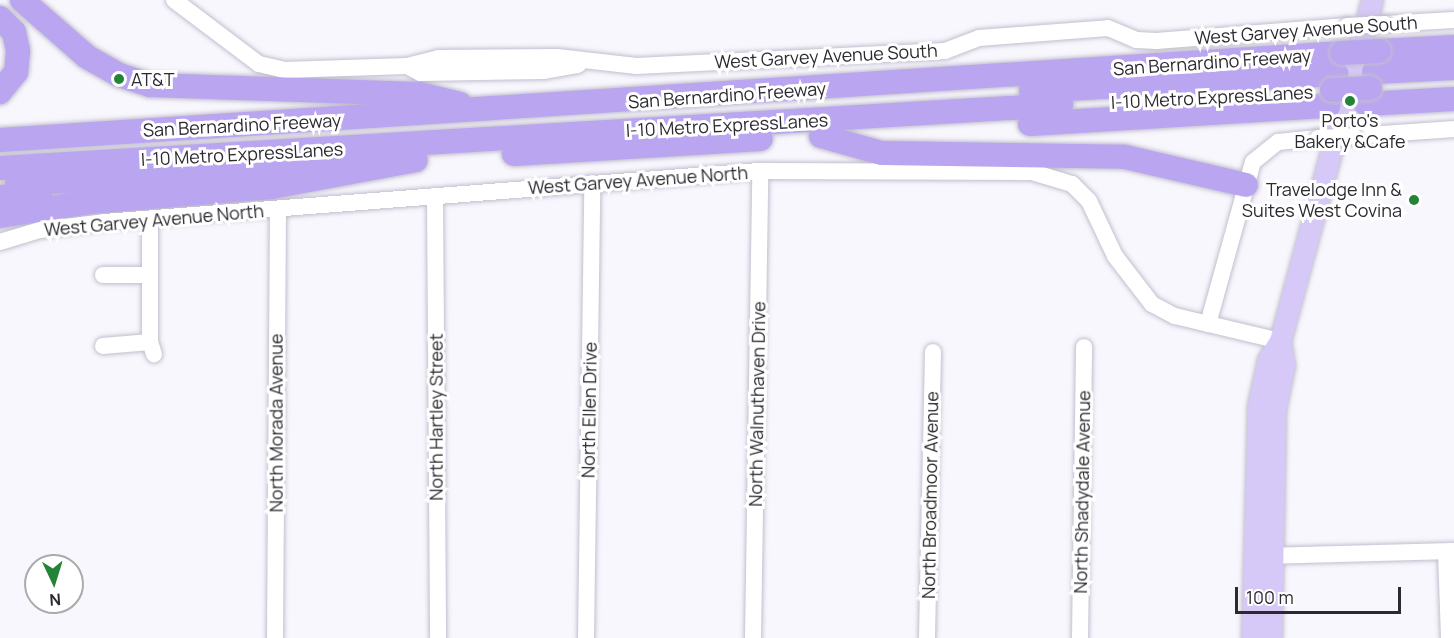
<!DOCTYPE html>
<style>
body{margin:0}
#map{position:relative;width:1454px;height:638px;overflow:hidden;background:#f8f7fd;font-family:Manrope,sans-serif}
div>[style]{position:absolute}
.roads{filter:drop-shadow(0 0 2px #c2bfce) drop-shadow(0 0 2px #c2bfce)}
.minor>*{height:16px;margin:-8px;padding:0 8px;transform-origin:8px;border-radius:8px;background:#fff}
.major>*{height:21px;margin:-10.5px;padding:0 10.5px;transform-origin:10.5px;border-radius:10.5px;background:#d6c9f7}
.highway>*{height:24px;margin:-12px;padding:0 12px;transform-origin:12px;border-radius:12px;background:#baa5f1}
.bridges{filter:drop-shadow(0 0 2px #c2bfce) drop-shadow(0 0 2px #c2bfce)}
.minor-bridge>*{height:16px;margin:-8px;padding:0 8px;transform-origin:8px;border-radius:8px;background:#fff}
.highway-bridge>*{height:24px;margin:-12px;padding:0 12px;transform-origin:12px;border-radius:12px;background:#baa5f1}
.dots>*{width:16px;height:16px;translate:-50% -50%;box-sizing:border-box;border:3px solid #fff;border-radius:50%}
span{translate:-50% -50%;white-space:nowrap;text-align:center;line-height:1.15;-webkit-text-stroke:6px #fff;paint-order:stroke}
.street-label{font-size:18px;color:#2c2a30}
.poi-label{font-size:18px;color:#2c2a30}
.left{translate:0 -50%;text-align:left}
.right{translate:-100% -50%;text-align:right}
.north{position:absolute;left:24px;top:554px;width:60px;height:60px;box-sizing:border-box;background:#fff;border:2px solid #abaaac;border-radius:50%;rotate:176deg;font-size:16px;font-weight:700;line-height:24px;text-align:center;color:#2c2a30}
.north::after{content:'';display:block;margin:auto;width:21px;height:27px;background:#238336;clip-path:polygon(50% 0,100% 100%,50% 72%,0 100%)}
.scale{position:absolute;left:1235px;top:587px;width:166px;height:27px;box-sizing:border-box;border:3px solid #2c2a30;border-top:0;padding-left:8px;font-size:18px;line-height:21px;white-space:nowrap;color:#2c2a30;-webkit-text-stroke:4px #fff;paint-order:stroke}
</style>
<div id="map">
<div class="roads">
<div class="minor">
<div style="left:174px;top:0;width:106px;rotate:37deg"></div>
<div style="left:259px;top:64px;width:26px;rotate:13deg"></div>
<div style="left:284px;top:70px;width:123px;rotate:-1.9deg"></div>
<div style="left:407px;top:66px;width:33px;rotate:-14deg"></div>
<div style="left:439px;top:58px;width:118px;rotate:-0.5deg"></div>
<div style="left:557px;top:57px;width:80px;rotate:6.5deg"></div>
<div style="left:636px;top:66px;width:309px;rotate:-2.8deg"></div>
<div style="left:945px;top:51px;width:36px;rotate:-21deg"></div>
<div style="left:979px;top:38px;width:129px;rotate:-4.4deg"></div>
<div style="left:1108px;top:28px;width:30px;rotate:23deg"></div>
<div style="left:1136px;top:40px;width:20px;rotate:3deg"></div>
<div style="left:1156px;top:41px;width:192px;rotate:-4.5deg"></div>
<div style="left:1385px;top:24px;width:69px;rotate:-3.3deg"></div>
<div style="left:407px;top:66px;width:15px;rotate:28deg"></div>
<div style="left:420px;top:73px;width:123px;rotate:-0.9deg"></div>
<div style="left:543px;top:71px;width:36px;rotate:-10deg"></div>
<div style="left:1354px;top:136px;width:100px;rotate:-4deg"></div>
<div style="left:435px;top:196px;width:442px;rotate:89.6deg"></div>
<div style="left:150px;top:219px;width:123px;rotate:90deg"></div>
<div style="left:150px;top:342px;width:13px;rotate:72deg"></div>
<div style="left:0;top:242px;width:42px;rotate:-16.7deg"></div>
<div style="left:40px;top:230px;width:64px;rotate:-7.1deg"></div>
<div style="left:104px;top:222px;width:658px;rotate:-4.45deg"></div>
<div style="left:760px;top:171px;width:272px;rotate:0.2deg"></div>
<div style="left:1032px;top:172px;width:42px;rotate:16.7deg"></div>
<div style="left:1072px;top:184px;width:24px;rotate:45deg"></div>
<div style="left:1089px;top:201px;width:61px;rotate:64.7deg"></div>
<div style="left:1115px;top:256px;width:61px;rotate:52.4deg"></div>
<div style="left:1152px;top:304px;width:26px;rotate:28deg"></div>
<div style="left:1175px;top:316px;width:108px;rotate:13.4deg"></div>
<div style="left:103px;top:275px;width:46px"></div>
<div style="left:1208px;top:324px;width:168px;rotate:-74.5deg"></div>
<div style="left:1253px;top:162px;width:32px;rotate:-39deg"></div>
<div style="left:1278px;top:142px;width:40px;rotate:-5.7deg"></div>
<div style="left:103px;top:346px;width:47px;rotate:-4.9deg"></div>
<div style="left:1446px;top:552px;width:86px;rotate:88deg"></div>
<div style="left:1262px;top:556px;width:192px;rotate:-1.5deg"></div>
<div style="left:275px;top:638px;width:429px;rotate:-89.6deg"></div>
<div style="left:586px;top:638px;width:455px;rotate:-89.2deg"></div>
<div style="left:753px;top:638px;width:467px;rotate:-89.1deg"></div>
<div style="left:927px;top:638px;width:286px;rotate:-88.8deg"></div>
<div style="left:1080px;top:638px;width:291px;rotate:-89.2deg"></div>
</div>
<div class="major">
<div style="left:1252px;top:638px;width:232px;rotate:-88.5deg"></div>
<div style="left:1258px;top:406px;width:47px;rotate:-77.7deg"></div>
<div style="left:1268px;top:360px;width:22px;rotate:-58deg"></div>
<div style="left:1280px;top:341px;width:353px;rotate:-74.9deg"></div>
<div style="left:1271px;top:638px;width:228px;rotate:-89deg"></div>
<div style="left:1275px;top:410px;width:46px;rotate:-78.7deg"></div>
<div style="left:1284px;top:365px;width:24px;rotate:-99deg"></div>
</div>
<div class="highway">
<div style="left:22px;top:0;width:86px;rotate:41.2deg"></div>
<div style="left:87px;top:57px;width:37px;rotate:29deg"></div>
<div style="left:119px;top:75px;width:33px;rotate:18deg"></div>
<div style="left:150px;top:85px;width:269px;rotate:1.9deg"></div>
<div style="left:419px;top:94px;width:42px;rotate:13.7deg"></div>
<div style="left:0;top:18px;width:20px;rotate:45deg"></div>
<div style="left:14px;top:32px;width:19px;rotate:78deg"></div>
<div style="left:18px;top:51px;width:21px;rotate:95deg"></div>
<div style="left:16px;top:72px;width:26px;rotate:129deg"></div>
<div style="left:1379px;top:51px;width:75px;rotate:-3.1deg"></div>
<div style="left:1374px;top:72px;width:80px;rotate:-2.9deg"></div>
<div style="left:1031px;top:91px;width:306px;rotate:-3.2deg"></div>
<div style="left:1366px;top:104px;width:88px;rotate:-3.3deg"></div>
<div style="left:1030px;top:124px;width:299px;rotate:-3.5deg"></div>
<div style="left:821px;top:136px;width:63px;rotate:15.6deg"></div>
<div style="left:882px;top:153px;width:243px;rotate:0.9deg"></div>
<div style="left:1125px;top:157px;width:124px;rotate:13deg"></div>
<div style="left:0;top:140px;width:1345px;rotate:-3.71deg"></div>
<div style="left:514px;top:154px;width:247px;rotate:-3.5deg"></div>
<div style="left:0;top:168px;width:1063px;rotate:-3.4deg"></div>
<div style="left:17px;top:184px;width:338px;rotate:-3.4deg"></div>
<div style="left:0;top:197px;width:40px;rotate:-2.9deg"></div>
<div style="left:0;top:216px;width:90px;rotate:-8.9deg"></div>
<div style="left:89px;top:202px;width:183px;rotate:-4.7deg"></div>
<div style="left:271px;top:187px;width:147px;rotate:-10.5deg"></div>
</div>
</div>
<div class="bridges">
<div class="minor-bridge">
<div style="left:1347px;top:26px;width:38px;rotate:-3deg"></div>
<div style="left:1318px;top:138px;width:36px;rotate:-3deg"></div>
</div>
<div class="highway-bridge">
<div style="left:1342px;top:53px;width:37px;rotate:-3deg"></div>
<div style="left:1332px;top:90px;width:38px;rotate:-3deg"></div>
</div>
</div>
<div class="dots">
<div style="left:119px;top:79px;background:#238336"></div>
<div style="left:1350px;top:101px;background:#238336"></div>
<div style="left:1414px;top:200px;background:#238336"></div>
</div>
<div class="street-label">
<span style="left:1306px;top:30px;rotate:-4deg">West Garvey Avenue South</span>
<span style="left:826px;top:56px;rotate:-3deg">West Garvey Avenue South</span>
<span style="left:1212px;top:62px;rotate:-4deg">San Bernardino Freeway</span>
<span style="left:727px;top:95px;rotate:-4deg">San Bernardino Freeway</span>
<span style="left:1212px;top:97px;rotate:-3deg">I-10 Metro ExpressLanes</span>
<span style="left:242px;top:125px;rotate:-3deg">San Bernardino Freeway</span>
<span style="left:727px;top:125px;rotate:-3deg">I-10 Metro ExpressLanes</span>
<span style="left:242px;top:154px;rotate:-3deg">I-10 Metro ExpressLanes</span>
<span style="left:638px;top:180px;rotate:-4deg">West Garvey Avenue North</span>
<span style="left:154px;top:220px;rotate:-5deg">West Garvey Avenue North</span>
<span style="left:757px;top:404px;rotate:-89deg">North Walnuthaven Drive</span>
<span style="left:589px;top:410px;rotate:-89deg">North Ellen Drive</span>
<span style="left:436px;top:417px;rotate:-90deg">North Hartley Street</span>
<span style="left:276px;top:423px;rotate:-90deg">North Morada Avenue</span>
<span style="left:1082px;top:492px;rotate:-89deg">North Shadydale Avenue</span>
<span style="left:930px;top:495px;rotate:-89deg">North Broadmoor Avenue</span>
</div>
<div class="poi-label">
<span class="left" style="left:131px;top:79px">AT&amp;T</span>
<span style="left:1350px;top:131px">Porto's<br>Bakery &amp;Cafe</span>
<span class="right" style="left:1402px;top:200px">Travelodge Inn &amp;<br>Suites West Covina</span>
</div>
<div class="north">N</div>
<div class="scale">100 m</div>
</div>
